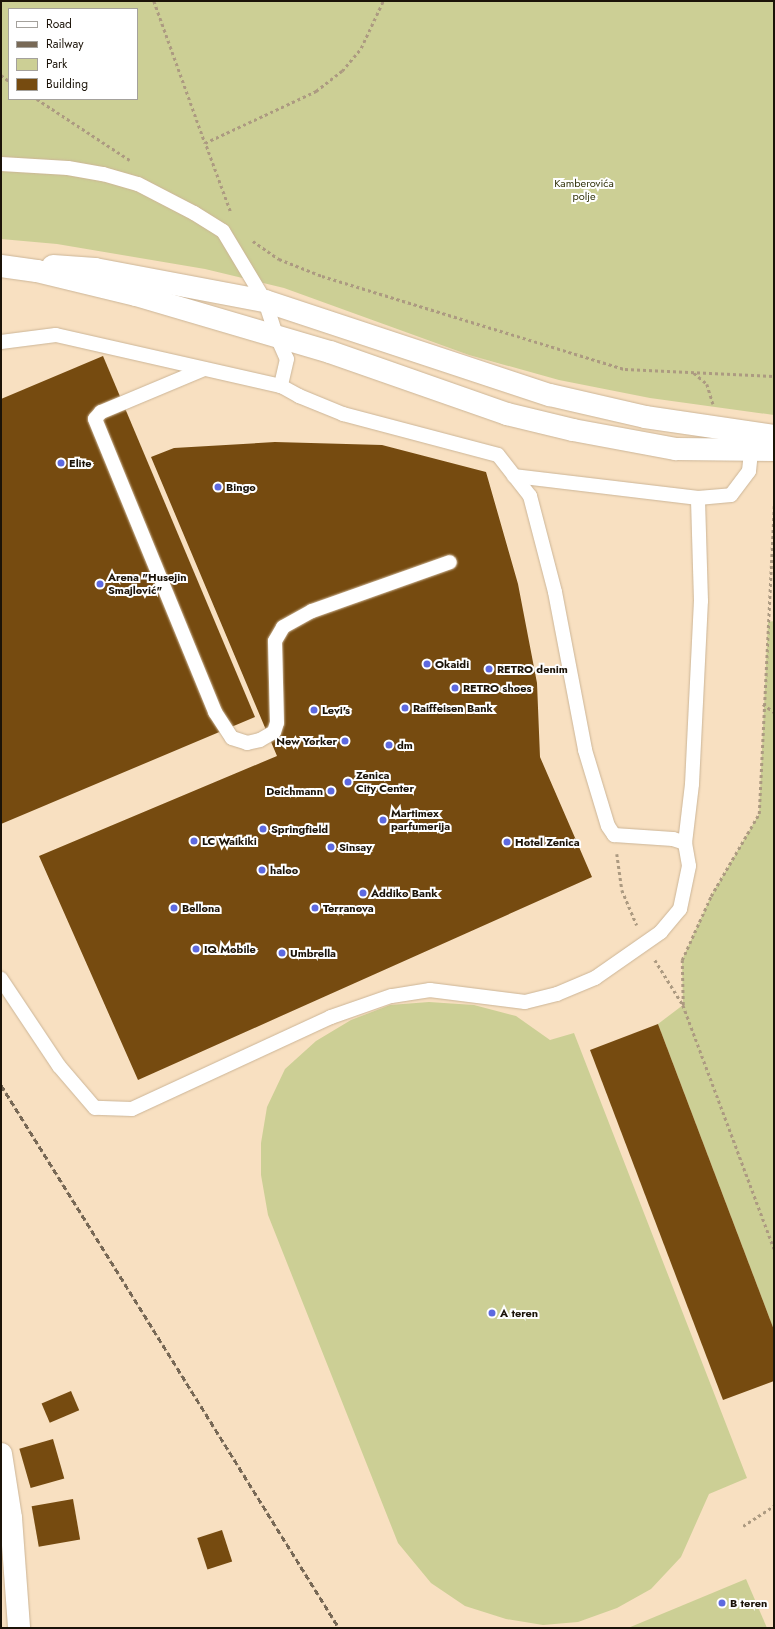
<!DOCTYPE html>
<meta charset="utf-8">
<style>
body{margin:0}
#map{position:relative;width:775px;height:1629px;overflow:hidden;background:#f8e0c1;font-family:Jost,sans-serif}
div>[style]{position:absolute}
.green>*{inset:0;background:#cccf95}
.building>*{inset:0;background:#764b10;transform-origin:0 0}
.path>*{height:2.5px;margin-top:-1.25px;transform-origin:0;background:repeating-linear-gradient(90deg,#ac9a81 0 3px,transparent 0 6px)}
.roads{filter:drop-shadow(0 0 1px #ccb597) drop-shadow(0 0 1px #ccb597)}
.lane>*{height:14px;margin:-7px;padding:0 7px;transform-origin:7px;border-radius:7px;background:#fff}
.secondary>*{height:22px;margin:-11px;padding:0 11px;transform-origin:11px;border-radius:11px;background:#fff}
.highway>*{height:22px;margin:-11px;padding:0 11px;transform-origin:11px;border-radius:11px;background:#fff}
.rail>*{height:3px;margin-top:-1.5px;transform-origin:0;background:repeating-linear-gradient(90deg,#786956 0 6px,transparent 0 9px)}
.dots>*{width:11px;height:11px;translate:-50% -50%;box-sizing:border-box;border:2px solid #fff;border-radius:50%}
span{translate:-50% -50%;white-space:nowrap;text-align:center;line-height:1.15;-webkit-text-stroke:4px #fff;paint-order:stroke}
.park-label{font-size:11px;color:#33340d}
.poi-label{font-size:11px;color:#1b1308;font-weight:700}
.left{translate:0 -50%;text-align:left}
.right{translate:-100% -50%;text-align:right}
.frame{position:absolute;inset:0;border:2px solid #1b1308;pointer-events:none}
.legend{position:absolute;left:8px;top:8px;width:130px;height:92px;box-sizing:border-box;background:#fff;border:1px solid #a4a19c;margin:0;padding:5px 7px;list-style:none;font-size:12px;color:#1b1308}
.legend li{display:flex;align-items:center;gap:8px;height:20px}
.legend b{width:20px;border:1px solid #a4a19c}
</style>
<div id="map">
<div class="green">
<div style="clip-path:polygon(evenodd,1px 1px,774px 1px,774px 415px,650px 398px,559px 380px,469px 355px,284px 288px,205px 269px,57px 244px,1px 239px,1px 1px,9px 9px,137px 9px,137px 99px,9px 99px,9px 9px)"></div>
<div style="clip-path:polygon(774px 621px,774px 1330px,658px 1024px,683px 1005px,682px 960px,711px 896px,759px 814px,768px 622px)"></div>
<div style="clip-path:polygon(429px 1002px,474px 1005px,516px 1016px,550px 1040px,574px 1033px,747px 1478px,709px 1494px,681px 1557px,651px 1589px,617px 1608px,578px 1622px,543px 1625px,506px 1619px,465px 1606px,431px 1583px,398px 1543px,268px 1215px,261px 1175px,261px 1143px,267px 1107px,285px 1069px,316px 1041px,351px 1020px,390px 1005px)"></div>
<div style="clip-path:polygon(746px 1579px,767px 1628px,628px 1628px)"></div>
</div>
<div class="building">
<div style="clip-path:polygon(103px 356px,255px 717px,1px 824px,1px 399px)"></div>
<div style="clip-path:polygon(275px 442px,382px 445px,486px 472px,518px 584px,537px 683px,540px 757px,592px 877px,138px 1080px,39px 856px,277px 756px,151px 457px,174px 448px)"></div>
<div style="clip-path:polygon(658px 1024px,774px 1330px,774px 1381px,723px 1400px,590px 1050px)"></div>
<div style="left:71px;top:1391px;width:21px;height:32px;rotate:67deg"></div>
<div style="left:53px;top:1439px;width:41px;height:35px;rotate:74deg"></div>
<div style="left:73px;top:1499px;width:41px;height:42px;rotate:80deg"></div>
<div style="left:222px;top:1530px;width:33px;height:26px;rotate:72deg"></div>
</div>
<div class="path">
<div style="left:154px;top:1px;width:151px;rotate:70.2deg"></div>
<div style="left:1px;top:75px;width:10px;rotate:37deg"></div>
<div style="left:37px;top:99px;width:111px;rotate:33.3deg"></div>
<div style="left:230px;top:211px;width:72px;rotate:-110.2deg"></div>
<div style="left:205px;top:143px;width:123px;rotate:-25.1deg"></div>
<div style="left:316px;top:91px;width:33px;rotate:-38deg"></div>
<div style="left:342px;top:71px;width:30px;rotate:-50deg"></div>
<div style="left:361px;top:48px;width:52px;rotate:-64.9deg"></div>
<div style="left:253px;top:241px;width:32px;rotate:35deg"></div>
<div style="left:279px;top:259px;width:46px;rotate:21.6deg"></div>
<div style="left:322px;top:276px;width:317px;rotate:17.1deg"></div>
<div style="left:625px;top:369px;width:149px;rotate:2.7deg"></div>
<div style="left:694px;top:373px;width:17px;rotate:40deg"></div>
<div style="left:707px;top:384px;width:21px;rotate:73deg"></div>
<div style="left:763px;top:704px;width:14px;rotate:36deg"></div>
<div style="left:617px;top:854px;width:36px;rotate:82deg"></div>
<div style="left:622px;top:890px;width:38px;rotate:67deg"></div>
<div style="left:655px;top:960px;width:53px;rotate:58.1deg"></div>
<div style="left:683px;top:1005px;width:260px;rotate:69.5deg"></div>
<div style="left:683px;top:1005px;width:45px;rotate:-91.3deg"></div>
<div style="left:682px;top:960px;width:70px;rotate:-65.6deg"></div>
<div style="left:711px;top:896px;width:95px;rotate:-59.7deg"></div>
<div style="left:759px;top:814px;width:310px;rotate:-87.2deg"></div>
<div style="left:743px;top:1526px;width:37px;rotate:-33deg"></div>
</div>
<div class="roads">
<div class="lane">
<div style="left:1px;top:164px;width:67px;rotate:3.4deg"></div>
<div style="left:68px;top:168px;width:36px;rotate:10deg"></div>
<div style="left:103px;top:174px;width:36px;rotate:16deg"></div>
<div style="left:138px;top:184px;width:63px;rotate:27.4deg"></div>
<div style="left:194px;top:213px;width:34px;rotate:32deg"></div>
<div style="left:223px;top:231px;width:82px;rotate:59deg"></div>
<div style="left:265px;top:301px;width:38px;rotate:72deg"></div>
<div style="left:277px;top:337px;width:24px;rotate:66deg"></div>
<div style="left:287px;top:359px;width:28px;rotate:103deg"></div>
<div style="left:281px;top:386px;width:21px;rotate:29deg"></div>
<div style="left:299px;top:396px;width:48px;rotate:22.2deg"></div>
<div style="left:343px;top:414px;width:160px;rotate:14.8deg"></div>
<div style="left:498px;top:455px;width:52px;rotate:52deg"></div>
<div style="left:530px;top:496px;width:99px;rotate:75.4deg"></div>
<div style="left:555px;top:592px;width:161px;rotate:79.2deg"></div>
<div style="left:585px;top:750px;width:79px;rotate:73.2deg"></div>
<div style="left:608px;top:826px;width:11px;rotate:56deg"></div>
<div style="left:614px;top:835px;width:59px;rotate:3.9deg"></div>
<div style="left:673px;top:839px;width:13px;rotate:18deg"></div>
<div style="left:685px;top:843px;width:23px;rotate:80deg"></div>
<div style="left:689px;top:866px;width:44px;rotate:101.8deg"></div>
<div style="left:680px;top:909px;width:30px;rotate:130deg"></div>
<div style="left:661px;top:932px;width:80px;rotate:145.1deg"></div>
<div style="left:595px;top:978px;width:41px;rotate:157.2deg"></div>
<div style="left:557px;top:994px;width:33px;rotate:166deg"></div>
<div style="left:525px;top:1002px;width:96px;rotate:-172.8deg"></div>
<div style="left:430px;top:990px;width:39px;rotate:171deg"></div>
<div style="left:391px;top:996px;width:64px;rotate:160.7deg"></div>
<div style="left:331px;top:1017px;width:219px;rotate:155.2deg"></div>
<div style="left:132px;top:1109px;width:37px;rotate:-178deg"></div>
<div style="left:95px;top:1108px;width:55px;rotate:-130.6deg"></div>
<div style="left:59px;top:1066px;width:105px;rotate:-123.7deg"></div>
<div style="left:1px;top:342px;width:55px;rotate:-7.3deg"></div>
<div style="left:56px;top:335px;width:231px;rotate:12.8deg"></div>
<div style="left:204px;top:369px;width:112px;rotate:157.3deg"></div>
<div style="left:101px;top:412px;width:9px;rotate:131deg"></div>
<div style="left:95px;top:419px;width:317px;rotate:67.7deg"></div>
<div style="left:215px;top:712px;width:31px;rotate:57deg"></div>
<div style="left:232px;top:738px;width:16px;rotate:18deg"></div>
<div style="left:247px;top:743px;width:13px;rotate:-13deg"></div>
<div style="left:260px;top:740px;width:16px;rotate:-30deg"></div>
<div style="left:274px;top:732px;width:9px;rotate:-72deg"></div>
<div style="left:277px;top:723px;width:82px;rotate:-91.4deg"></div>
<div style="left:275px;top:641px;width:16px;rotate:-60deg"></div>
<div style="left:283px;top:627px;width:33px;rotate:-29deg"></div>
<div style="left:312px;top:611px;width:146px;rotate:-19.5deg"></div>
<div style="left:514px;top:476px;width:185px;rotate:6.8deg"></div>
<div style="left:685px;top:843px;width:59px;rotate:-83.2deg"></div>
<div style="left:692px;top:784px;width:183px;rotate:-87.2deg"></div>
<div style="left:701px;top:601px;width:103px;rotate:-91.7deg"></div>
<div style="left:698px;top:498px;width:33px;rotate:-5deg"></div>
<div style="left:731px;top:495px;width:30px;rotate:-53deg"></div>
<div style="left:749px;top:471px;width:29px;rotate:-84deg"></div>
</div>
<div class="secondary">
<div style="left:1px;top:266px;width:36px;rotate:8deg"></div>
<div style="left:37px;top:271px;width:102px;rotate:13.6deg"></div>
<div style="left:136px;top:295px;width:202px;rotate:16.4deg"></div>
<div style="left:330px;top:352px;width:188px;rotate:19.3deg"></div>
<div style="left:507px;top:414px;width:68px;rotate:13.6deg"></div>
<div style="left:573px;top:430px;width:105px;rotate:10.5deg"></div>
<div style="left:676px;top:449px;width:98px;rotate:0.6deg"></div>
<div style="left:53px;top:266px;width:42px;rotate:4.1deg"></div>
<div style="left:95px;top:269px;width:173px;rotate:10.7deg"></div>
<div style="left:265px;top:301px;width:300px;rotate:18.3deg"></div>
<div style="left:550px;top:395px;width:98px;rotate:13deg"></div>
<div style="left:645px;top:417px;width:130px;rotate:8.4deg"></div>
</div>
<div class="highway">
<div style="left:1px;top:1454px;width:65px;rotate:81.1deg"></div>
<div style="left:11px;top:1518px;width:110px;rotate:85.8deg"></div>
</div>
</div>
<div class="rail">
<div style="left:1px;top:1085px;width:640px;rotate:58.1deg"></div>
</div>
<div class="dots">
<div style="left:61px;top:463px;background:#5d69e0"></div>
<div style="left:218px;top:487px;background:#5d69e0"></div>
<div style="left:100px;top:584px;background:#5d69e0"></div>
<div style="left:427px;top:664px;background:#5d69e0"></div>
<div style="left:489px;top:669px;background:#5d69e0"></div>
<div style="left:455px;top:688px;background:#5d69e0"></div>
<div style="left:405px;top:708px;background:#5d69e0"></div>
<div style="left:314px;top:710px;background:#5d69e0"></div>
<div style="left:345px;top:741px;background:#5d69e0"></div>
<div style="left:389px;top:745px;background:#5d69e0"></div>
<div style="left:348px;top:782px;background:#5d69e0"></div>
<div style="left:331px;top:791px;background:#5d69e0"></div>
<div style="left:383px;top:820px;background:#5d69e0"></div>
<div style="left:263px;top:829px;background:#5d69e0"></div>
<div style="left:194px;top:841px;background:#5d69e0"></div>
<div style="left:507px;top:842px;background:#5d69e0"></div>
<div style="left:331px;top:847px;background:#5d69e0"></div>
<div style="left:262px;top:870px;background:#5d69e0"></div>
<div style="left:363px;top:893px;background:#5d69e0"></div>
<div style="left:174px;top:908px;background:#5d69e0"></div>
<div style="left:315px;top:908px;background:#5d69e0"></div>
<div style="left:196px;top:949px;background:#5d69e0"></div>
<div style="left:282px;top:953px;background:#5d69e0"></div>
<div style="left:492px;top:1313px;background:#5d69e0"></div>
<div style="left:722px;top:1603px;background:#5d69e0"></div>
</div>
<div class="park-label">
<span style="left:584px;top:190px">Kamberovića<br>polje</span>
</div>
<div class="poi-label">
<span class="left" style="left:69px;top:463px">Elite</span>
<span class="left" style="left:226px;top:487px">Bingo</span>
<span class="left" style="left:108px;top:584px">Arena "Husejin<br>Smajlović"</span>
<span class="left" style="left:435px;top:664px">Okaidi</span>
<span class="left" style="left:497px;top:669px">RETRO denim</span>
<span class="left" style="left:463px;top:688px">RETRO shoes</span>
<span class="left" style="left:413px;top:708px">Raiffeisen Bank</span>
<span class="left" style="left:322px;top:710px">Levi's</span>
<span class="right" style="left:337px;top:741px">New Yorker</span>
<span class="left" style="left:397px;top:745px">dm</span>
<span class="left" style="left:356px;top:782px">Zenica<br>City Center</span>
<span class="right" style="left:323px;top:791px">Deichmann</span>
<span class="left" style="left:391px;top:820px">Martimex<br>parfumerija</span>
<span class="left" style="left:271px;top:829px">Springfield</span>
<span class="left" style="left:202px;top:841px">LC Waikiki</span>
<span class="left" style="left:515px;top:842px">Hotel Zenica</span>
<span class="left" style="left:339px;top:847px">Sinsay</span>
<span class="left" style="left:270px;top:870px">haloo</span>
<span class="left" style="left:371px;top:893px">Addiko Bank</span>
<span class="left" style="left:182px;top:908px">Bellona</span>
<span class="left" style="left:323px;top:908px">Terranova</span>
<span class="left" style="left:204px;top:949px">IQ Mobile</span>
<span class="left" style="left:290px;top:953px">Umbrella</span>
<span class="left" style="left:500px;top:1313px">A teren</span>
<span class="left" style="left:730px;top:1603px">B teren</span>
</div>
<div class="frame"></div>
<ul class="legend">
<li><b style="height:5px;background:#fff"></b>Road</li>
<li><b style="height:5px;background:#786956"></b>Railway</li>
<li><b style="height:11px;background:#cccf95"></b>Park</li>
<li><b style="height:11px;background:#764b10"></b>Building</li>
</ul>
</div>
